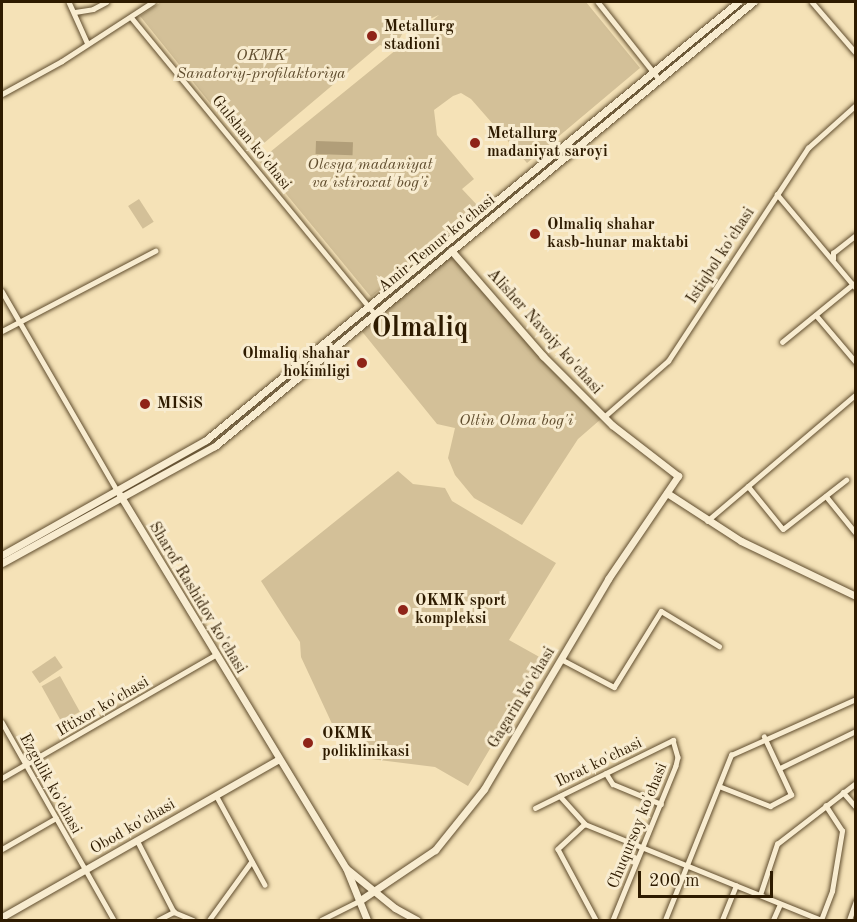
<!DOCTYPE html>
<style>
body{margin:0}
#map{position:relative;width:857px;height:922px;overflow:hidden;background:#f5e2b7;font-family:"Old Standard TT",serif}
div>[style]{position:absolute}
.green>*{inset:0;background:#d3c098;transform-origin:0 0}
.water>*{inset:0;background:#b19e79;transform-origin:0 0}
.roads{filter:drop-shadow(0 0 2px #604d2e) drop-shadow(0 0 2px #604d2e)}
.street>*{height:4.5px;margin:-2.25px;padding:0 2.25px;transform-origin:2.25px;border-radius:2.25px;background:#f8ecd0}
.secondary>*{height:7px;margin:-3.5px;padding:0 3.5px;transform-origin:3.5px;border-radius:3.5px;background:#f8ecd0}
.dots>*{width:16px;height:16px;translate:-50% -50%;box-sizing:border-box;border:3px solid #f8ecd0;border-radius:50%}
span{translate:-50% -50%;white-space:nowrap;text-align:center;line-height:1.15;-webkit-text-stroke:6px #f8ecd0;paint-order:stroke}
.poi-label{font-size:16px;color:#2e1b00;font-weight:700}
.left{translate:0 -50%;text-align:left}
.right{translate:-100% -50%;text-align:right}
.park-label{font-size:16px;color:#604d2e;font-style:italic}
.street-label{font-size:16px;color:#2e1b00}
.town-label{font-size:28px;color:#2e1b00;font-weight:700}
.frame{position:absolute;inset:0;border:3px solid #2e1b00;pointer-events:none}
.scale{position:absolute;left:638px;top:871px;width:135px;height:27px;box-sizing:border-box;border:3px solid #2e1b00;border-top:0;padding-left:8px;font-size:18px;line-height:21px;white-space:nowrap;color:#2e1b00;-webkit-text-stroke:4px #f8ecd0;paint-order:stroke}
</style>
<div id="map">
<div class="green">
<div style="clip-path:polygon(161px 2px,586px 2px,640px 68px,527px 163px,471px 99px,461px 93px,453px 96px,434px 110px,437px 135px,474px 179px,462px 189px,478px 206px,371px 297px,259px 161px,439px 15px,404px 30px,397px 44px,392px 42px,388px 48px,380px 45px,251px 154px,140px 16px)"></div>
<div style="left:139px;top:199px;width:27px;height:13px;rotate:57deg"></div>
<div style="clip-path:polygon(450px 253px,535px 352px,601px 419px,578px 439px,522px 525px,474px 498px,455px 475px,448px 458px,455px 428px,437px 424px,360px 329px)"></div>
<div style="clip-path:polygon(398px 471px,413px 484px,445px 488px,452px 501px,556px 563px,509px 640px,543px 659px,468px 786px,435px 767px,347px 756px,301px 657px,300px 642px,261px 581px)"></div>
<div style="left:55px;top:656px;width:14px;height:28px;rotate:56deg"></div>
<div style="left:60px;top:676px;width:41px;height:21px;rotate:61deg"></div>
</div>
<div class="water">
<div style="left:316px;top:141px;width:37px;height:13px;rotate:2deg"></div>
</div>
<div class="roads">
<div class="street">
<div style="left:69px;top:2px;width:44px;rotate:65.8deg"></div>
<div style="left:598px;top:2px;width:98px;rotate:51.6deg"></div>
<div style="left:812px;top:2px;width:67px;rotate:49.2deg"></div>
<div style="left:75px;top:12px;width:18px;rotate:-9deg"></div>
<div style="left:93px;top:9px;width:15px;rotate:-28deg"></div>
<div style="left:131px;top:17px;width:383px;rotate:50.6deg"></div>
<div style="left:2px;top:94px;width:68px;rotate:-28.8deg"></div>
<div style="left:62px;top:61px;width:108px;rotate:-33deg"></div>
<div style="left:777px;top:194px;width:123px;rotate:50deg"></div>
<div style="left:833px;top:259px;width:6px;rotate:-90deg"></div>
<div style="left:833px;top:253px;width:29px;rotate:-38deg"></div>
<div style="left:2px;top:291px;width:230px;rotate:60deg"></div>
<div style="left:816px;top:315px;width:62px;rotate:49.6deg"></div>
<div style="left:2px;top:331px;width:173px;rotate:-27.6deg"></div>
<div style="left:782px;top:342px;width:92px;rotate:-39.2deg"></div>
<div style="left:604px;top:417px;width:85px;rotate:-41.2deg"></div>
<div style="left:668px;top:361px;width:255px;rotate:-56.7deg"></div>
<div style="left:808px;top:148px;width:64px;rotate:-41.9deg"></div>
<div style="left:748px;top:486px;width:55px;rotate:50.9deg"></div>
<div style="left:783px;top:529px;width:80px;rotate:-37.9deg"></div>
<div style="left:826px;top:496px;width:48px;rotate:51deg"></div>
<div style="left:707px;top:521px;width:196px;rotate:-40.4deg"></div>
<div style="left:561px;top:659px;width:60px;rotate:27.8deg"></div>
<div style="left:614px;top:687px;width:89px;rotate:-58.3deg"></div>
<div style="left:661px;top:611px;width:68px;rotate:31.1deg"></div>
<div style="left:2px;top:722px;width:227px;rotate:60.5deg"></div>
<div style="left:780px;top:768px;width:85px;rotate:-26deg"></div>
<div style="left:606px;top:773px;width:13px;rotate:58deg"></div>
<div style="left:613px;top:784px;width:52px;rotate:22.6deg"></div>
<div style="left:2px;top:778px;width:246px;rotate:-30deg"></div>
<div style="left:719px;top:786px;width:55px;rotate:21.4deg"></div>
<div style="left:770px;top:806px;width:24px;rotate:-28deg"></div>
<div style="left:791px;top:795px;width:64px;rotate:-115deg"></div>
<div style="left:843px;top:792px;width:20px;rotate:49deg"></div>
<div style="left:216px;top:795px;width:102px;rotate:61.4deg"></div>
<div style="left:560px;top:796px;width:38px;rotate:48deg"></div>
<div style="left:585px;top:824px;width:255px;rotate:22.1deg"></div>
<div style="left:535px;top:808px;width:154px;rotate:-26.2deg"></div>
<div style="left:673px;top:740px;width:18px;rotate:74deg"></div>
<div style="left:678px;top:757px;width:9px;rotate:103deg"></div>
<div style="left:676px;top:766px;width:166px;rotate:112.2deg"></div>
<div style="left:585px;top:824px;width:37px;rotate:137deg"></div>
<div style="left:558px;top:849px;width:81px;rotate:61.8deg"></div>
<div style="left:137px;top:840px;width:81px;rotate:62.8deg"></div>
<div style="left:2px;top:849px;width:62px;rotate:-29.9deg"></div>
<div style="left:760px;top:895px;width:54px;rotate:-71.6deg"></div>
<div style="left:777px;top:844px;width:100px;rotate:-37.7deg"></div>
<div style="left:158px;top:920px;width:18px;rotate:-27deg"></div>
<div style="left:174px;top:912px;width:21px;rotate:23deg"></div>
<div style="left:209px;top:920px;width:72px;rotate:-54.1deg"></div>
<div style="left:321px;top:920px;width:42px;rotate:-26.6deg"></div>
<div style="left:665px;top:920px;width:178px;rotate:-68.2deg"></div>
<div style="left:731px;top:755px;width:137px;rotate:-24.1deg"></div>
<div style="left:722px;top:920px;width:37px;rotate:-68deg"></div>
<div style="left:773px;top:920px;width:17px;rotate:-66deg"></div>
<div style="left:821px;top:920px;width:31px;rotate:-69deg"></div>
<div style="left:832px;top:891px;width:61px;rotate:-80.5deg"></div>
<div style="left:842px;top:831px;width:30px;rotate:-123deg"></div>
<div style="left:849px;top:920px;width:20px;rotate:-70deg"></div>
</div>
<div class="secondary">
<div style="left:667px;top:493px;width:88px;rotate:33deg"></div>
<div style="left:741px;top:541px;width:127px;rotate:25.6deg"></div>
<div style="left:120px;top:495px;width:436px;rotate:58.8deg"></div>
<div style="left:346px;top:868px;width:56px;rotate:68deg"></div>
<div style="left:2px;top:555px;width:234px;rotate:-29.4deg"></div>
<div style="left:206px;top:440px;width:689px;rotate:-39.46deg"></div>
<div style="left:2px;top:563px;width:243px;rotate:-28.8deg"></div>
<div style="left:215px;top:446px;width:698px;rotate:-39.53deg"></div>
<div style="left:347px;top:869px;width:62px;rotate:39.1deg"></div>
<div style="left:395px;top:908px;width:25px;rotate:29deg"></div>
<div style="left:359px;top:901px;width:92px;rotate:-33.9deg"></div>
<div style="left:435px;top:850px;width:78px;rotate:-51.2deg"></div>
<div style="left:484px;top:789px;width:244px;rotate:-59.4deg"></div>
<div style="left:608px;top:579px;width:125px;rotate:-55.8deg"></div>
<div style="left:678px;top:476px;width:83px;rotate:-142.3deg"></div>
<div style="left:612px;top:425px;width:98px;rotate:-135deg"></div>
<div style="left:543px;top:356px;width:140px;rotate:-131deg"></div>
<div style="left:2px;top:917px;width:317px;rotate:-29.7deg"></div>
</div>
</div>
<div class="dots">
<div style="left:372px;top:36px;background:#8f2418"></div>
<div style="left:475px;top:143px;background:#8f2418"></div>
<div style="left:535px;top:234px;background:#8f2418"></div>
<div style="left:362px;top:363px;background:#8f2418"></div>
<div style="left:145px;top:404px;background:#8f2418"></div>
<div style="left:403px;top:610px;background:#8f2418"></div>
<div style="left:308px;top:743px;background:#8f2418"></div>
</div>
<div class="poi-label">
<span class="left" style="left:384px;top:36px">Metallurg<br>stadioni</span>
<span class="left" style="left:487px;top:143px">Metallurg<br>madaniyat saroyi</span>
<span class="left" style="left:547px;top:234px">Olmaliq shahar<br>kasb-hunar maktabi</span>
<span class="right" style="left:350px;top:363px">Olmaliq shahar<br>hokimligi</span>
<span class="left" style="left:157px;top:404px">MISiS</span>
<span class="left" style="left:415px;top:610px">OKMK sport<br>kompleksi</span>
<span class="left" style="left:322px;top:743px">OKMK<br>poliklinikasi</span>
</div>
<div class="park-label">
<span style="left:261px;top:65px">OKMK<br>Sanatoriy-profilaktoriya</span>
<span style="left:370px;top:174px">Olesya madaniyat<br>va istiroxat bog'i</span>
<span style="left:516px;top:421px">Oltin Olma bog'i</span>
</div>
<div class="street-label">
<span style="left:251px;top:143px;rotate:51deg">Gulshan ko'chasi</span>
<span style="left:437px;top:244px;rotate:-39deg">Amir Temur ko'chasi</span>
<span style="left:721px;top:256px;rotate:-57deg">Istiqbol ko'chasi</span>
<span style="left:544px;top:332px;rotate:48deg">Alisher Navoiy ko'chasi</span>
<span style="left:197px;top:598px;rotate:59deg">Sharof Rashidov ko'chasi</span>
<span style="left:522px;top:698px;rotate:-59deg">Gagarin ko'chasi</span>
<span style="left:103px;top:707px;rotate:-30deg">Iftixor ko'chasi</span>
<span style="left:599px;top:763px;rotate:-26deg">Ibrat ko'chasi</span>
<span style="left:50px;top:784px;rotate:61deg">Ezgulik ko'chasi</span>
<span style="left:638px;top:826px;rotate:-68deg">Chuqursoy ko'chasi</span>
<span style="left:133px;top:827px;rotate:-30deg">Obod ko'chasi</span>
</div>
<div class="town-label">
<span style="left:420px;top:329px">Olmaliq</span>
</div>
<div class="frame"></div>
<div class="scale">200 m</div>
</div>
